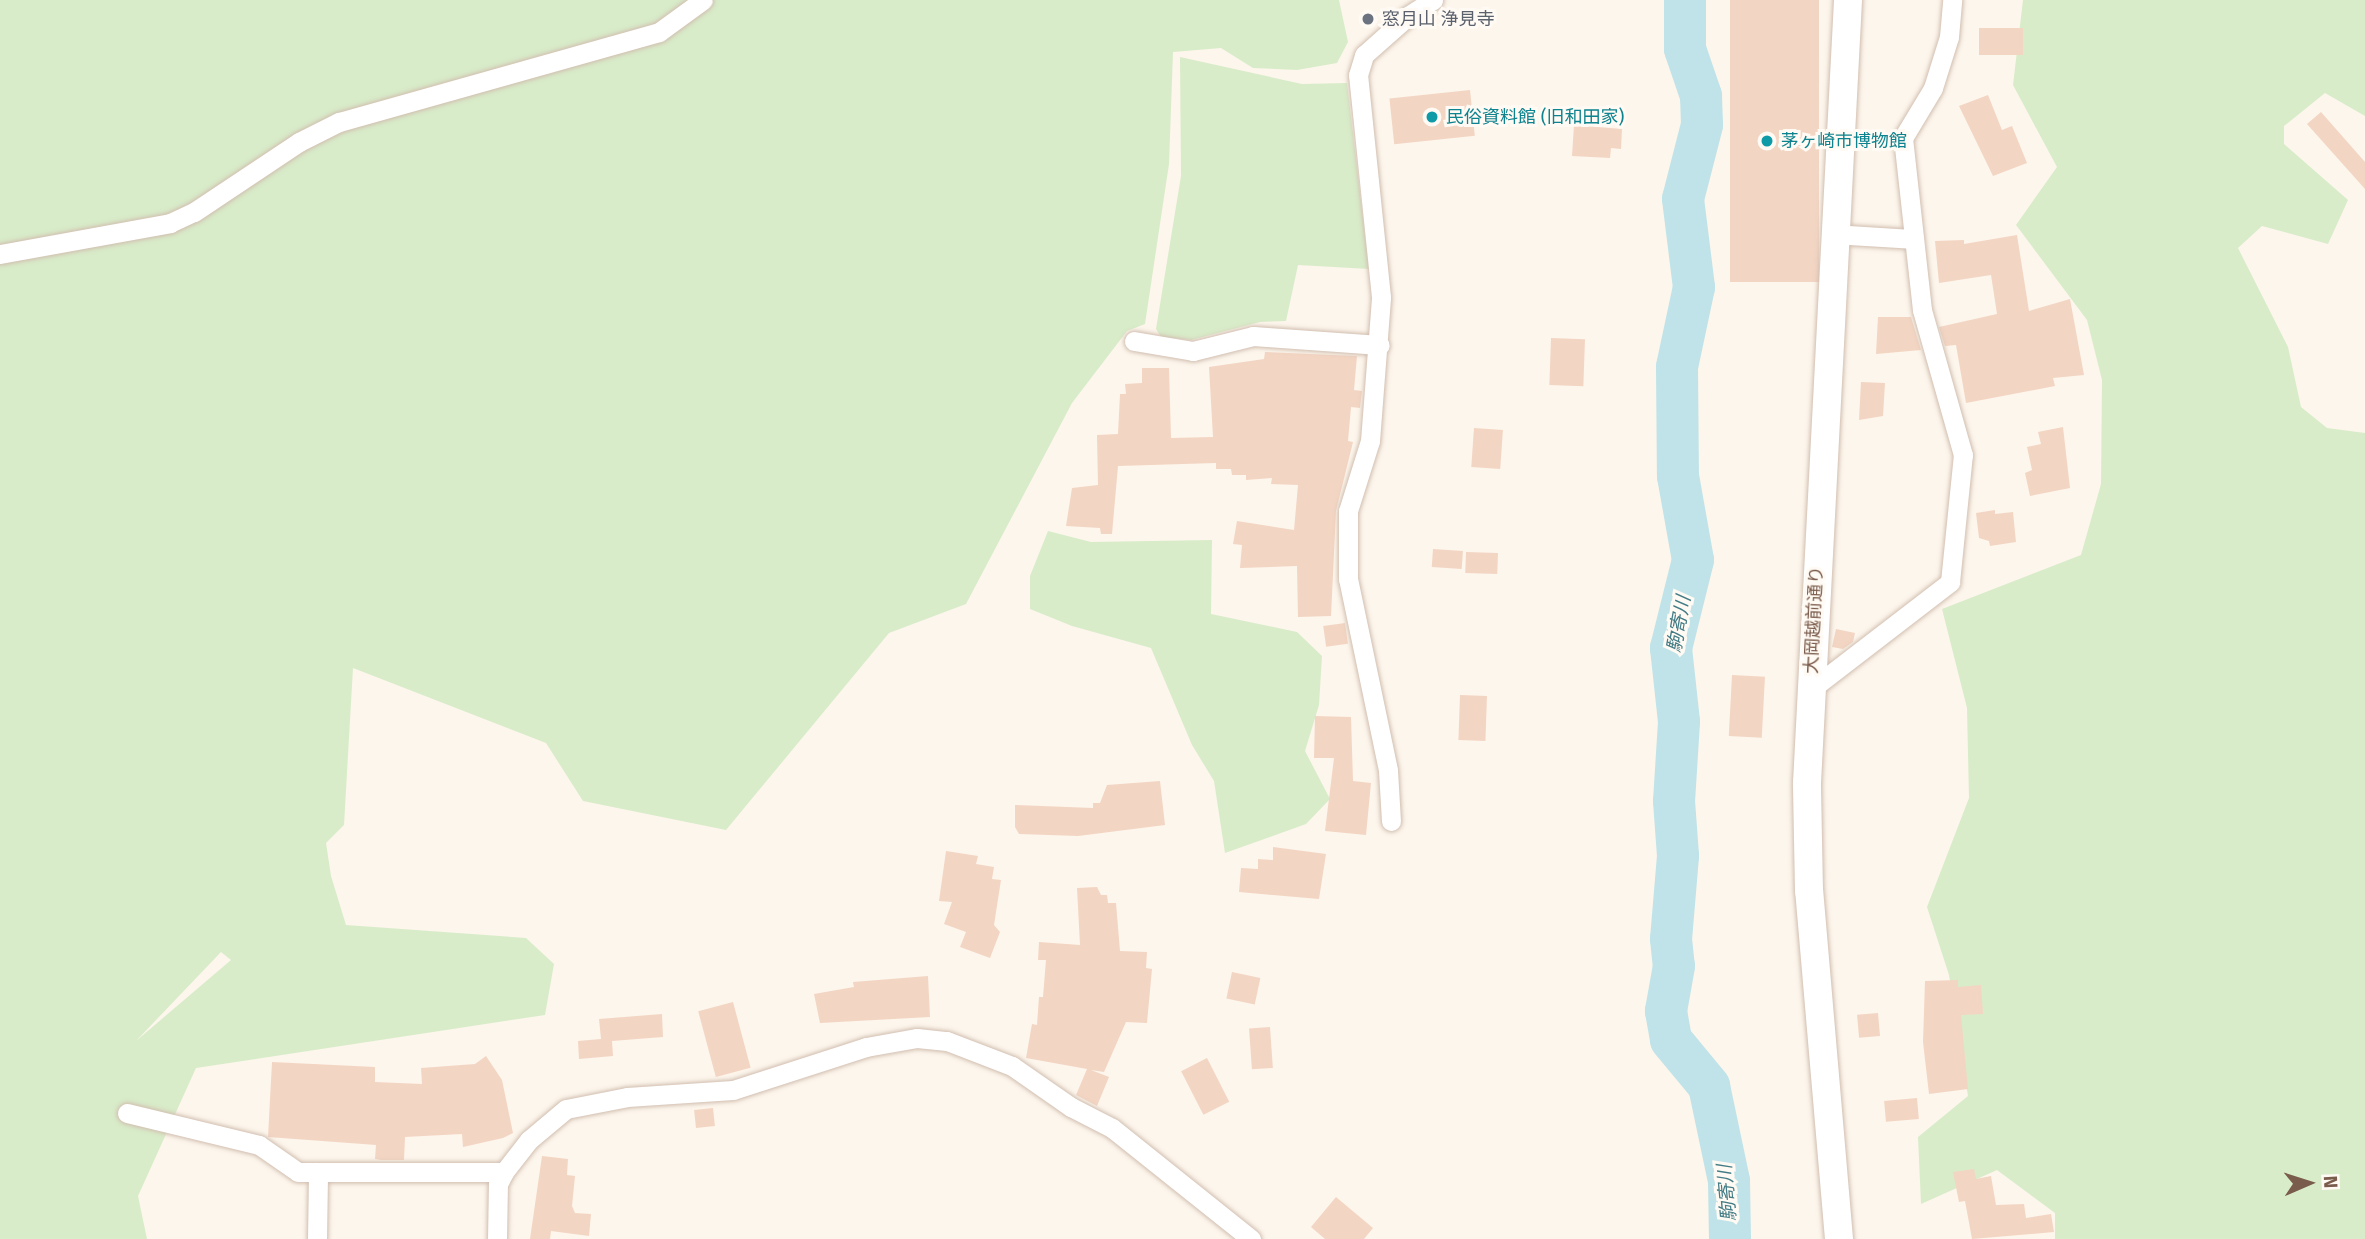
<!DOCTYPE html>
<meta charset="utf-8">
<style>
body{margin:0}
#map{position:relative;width:2365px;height:1239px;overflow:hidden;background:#fdf6ec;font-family:"Fira Sans","Noto Sans JP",sans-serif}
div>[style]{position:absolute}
.green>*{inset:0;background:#d8ecc9}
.river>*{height:42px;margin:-21px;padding:0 21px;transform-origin:21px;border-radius:21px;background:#bfe3e8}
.building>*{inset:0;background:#f3d5c3;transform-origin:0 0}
.roads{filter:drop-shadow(0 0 2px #d1beb0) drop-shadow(0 0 2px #d1beb0)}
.street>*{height:19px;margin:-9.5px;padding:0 9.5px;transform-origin:9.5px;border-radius:9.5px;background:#fff}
.secondary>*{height:28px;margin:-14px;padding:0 14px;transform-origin:14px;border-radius:14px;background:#fff}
.dots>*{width:19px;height:19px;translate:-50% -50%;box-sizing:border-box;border:4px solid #fffaf3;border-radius:50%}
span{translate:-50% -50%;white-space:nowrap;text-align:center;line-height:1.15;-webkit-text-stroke:6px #fffaf3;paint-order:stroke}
.worship-label{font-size:18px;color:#5b616d}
.left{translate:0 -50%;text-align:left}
.culture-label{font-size:18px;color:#0d838f}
.street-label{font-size:18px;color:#7a5c4d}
.water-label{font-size:19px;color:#437c86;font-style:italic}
.north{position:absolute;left:2274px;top:1148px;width:70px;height:70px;-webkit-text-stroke:5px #fffaf3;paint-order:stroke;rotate:87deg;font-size:19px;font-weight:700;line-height:28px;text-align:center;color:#7a5c4d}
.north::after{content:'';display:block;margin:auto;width:24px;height:32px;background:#7a5c4d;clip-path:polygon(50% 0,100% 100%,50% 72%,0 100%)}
</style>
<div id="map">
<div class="green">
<div style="clip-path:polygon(evenodd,0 0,1339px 0,1348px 42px,1337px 63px,1297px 70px,1253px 68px,1221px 48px,1173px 52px,1169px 164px,1145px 324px,1127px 331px,1072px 403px,966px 604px,889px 633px,726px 830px,583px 801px,546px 743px,353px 668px,344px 825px,326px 843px,331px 876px,346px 925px,526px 938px,554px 964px,545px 1015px,196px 1068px,138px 1196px,147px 1239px,0 1239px,0 0,221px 952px,231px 960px,136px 1041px,221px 952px)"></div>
<div style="clip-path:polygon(2023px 0,2365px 0,2365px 116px,2325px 93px,2284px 126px,2284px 144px,2348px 200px,2328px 244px,2262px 226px,2238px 248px,2288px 347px,2301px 407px,2327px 428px,2365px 433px,2365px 1239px,2055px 1239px,2055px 1213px,1997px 1170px,1921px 1204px,1918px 1137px,1968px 1096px,1949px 975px,1927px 907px,1969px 798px,1967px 708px,1942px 609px,2081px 555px,2101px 484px,2102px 380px,2087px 320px,2016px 225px,2057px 167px,2013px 85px)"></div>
<div style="clip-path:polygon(1180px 57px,1302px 84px,1347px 83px,1369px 269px,1298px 265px,1286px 321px,1260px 322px,1191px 340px,1161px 337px,1156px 329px,1181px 176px)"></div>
<div style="clip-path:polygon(1048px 531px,1091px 542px,1212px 540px,1211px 614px,1297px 632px,1322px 656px,1319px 705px,1305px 751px,1330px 799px,1306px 824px,1225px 853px,1214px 781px,1192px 745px,1151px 648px,1072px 626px,1030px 609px,1030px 576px)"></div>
</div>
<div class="river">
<div style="left:1685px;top:0;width:49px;rotate:90deg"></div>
<div style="left:1685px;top:49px;width:50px;rotate:71.2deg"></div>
<div style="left:1701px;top:96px;width:29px;rotate:88deg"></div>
<div style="left:1702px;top:125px;width:76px;rotate:104.4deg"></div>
<div style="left:1683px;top:199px;width:89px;rotate:82.9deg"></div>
<div style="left:1694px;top:287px;width:82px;rotate:102deg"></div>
<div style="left:1677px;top:367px;width:109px;rotate:89.5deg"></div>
<div style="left:1678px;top:476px;width:85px;rotate:79.9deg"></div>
<div style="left:1693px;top:560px;width:91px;rotate:104deg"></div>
<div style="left:1671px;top:648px;width:74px;rotate:83.8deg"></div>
<div style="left:1679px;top:722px;width:79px;rotate:93.6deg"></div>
<div style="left:1674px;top:801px;width:55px;rotate:85.8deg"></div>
<div style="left:1678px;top:856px;width:83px;rotate:94.8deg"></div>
<div style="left:1671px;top:939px;width:27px;rotate:84deg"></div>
<div style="left:1674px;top:966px;width:46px;rotate:100.1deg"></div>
<div style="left:1666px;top:1011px;width:29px;rotate:80deg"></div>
<div style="left:1671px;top:1040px;width:60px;rotate:50.4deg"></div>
<div style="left:1709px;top:1086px;width:97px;rotate:78.1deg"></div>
<div style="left:1729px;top:1181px;width:58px;rotate:89deg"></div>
</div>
<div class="building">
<div style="left:1730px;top:0;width:89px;height:282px"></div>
<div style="left:1979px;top:28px;width:44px;height:27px"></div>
<div style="left:1470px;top:90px;width:46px;height:81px;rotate:84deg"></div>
<div style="clip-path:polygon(1988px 95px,2002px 130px,2012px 126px,2027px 163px,1993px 176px,1959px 106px)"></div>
<div style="clip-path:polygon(2321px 112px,2365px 162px,2365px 189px,2307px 124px)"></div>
<div style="clip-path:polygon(1574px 125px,1622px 129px,1621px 149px,1611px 148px,1610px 158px,1572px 156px)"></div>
<div style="clip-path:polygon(2017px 235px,2029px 311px,2070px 299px,2084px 375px,2053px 378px,2055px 386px,1966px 403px,1956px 345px,1945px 346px,1939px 327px,1997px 314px,1991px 275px,1939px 283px,1935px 241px,1964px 240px,1964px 244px)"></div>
<div style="clip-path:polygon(1878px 317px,1911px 317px,1921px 350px,1876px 354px)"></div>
<div style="left:1551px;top:338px;width:34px;height:47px;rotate:2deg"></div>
<div style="clip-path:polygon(1265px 352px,1357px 356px,1354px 390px,1362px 391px,1360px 408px,1351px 407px,1348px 441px,1353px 442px,1336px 511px,1331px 616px,1298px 617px,1297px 566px,1240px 568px,1242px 545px,1233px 544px,1237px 521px,1294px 530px,1298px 485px,1271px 484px,1272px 478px,1246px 480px,1246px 475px,1232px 475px,1231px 469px,1216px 469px,1216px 463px,1118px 466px,1112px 534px,1101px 534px,1100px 528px,1066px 526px,1072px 488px,1098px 485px,1097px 435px,1118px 434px,1120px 394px,1126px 394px,1125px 384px,1142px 383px,1142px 368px,1169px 368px,1171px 438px,1213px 437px,1209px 367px,1264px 359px)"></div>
<div style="clip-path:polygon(1861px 382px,1885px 383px,1883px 416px,1859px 420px)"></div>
<div style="clip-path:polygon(2063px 427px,2070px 488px,2030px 496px,2025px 473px,2032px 470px,2027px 447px,2041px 444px,2038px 432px)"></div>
<div style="left:1474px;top:428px;width:29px;height:39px;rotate:4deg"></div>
<div style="clip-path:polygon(1995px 510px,1995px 514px,2013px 512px,2016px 542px,1990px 546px,1989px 541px,1979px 538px,1976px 513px)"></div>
<div style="left:1433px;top:549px;width:30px;height:18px;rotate:4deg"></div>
<div style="left:1466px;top:552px;width:32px;height:21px;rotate:2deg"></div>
<div style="left:1345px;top:623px;width:21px;height:22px;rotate:82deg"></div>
<div style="clip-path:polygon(1836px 629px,1855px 633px,1853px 642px,1843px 649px,1832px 647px)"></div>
<div style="left:1732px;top:675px;width:33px;height:61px;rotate:3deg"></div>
<div style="left:1460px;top:695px;width:27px;height:45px;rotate:2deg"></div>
<div style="clip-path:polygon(1315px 716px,1351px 717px,1353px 781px,1371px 783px,1366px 835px,1325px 831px,1334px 758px,1314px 758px)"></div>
<div style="clip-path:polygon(1160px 781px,1165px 825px,1078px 836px,1019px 834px,1015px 827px,1015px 805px,1093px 808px,1093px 803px,1100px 803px,1107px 785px)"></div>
<div style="clip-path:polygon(1273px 847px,1326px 854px,1319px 899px,1239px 892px,1241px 868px,1258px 869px,1258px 859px,1273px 860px)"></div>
<div style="clip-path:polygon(946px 851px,978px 856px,976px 864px,994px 867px,992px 879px,1001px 880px,994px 925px,1000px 932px,990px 958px,960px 947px,966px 932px,944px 924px,952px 902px,939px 901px)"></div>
<div style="clip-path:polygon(1097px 887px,1101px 895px,1107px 895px,1108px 903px,1116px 903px,1120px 951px,1147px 952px,1146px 968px,1152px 969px,1147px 1023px,1126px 1022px,1104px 1072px,1091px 1070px,1109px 1077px,1097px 1106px,1076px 1095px,1087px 1069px,1026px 1058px,1032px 1024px,1037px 1025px,1039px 997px,1043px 997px,1046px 960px,1038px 960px,1039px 942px,1080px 945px,1077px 888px)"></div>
<div style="left:1232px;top:972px;width:29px;height:27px;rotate:12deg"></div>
<div style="clip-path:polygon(928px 976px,930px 1017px,820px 1023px,814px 994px,854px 987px,853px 982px)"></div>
<div style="clip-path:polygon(1958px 980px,1958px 987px,1981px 985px,1983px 1014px,1961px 1015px,1968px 1089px,1929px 1094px,1923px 1042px,1925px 981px)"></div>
<div style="left:733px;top:1002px;width:68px;height:36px;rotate:75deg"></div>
<div style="left:1878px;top:1013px;width:23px;height:21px;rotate:85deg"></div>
<div style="clip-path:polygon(662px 1014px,663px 1037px,612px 1041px,613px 1056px,579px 1059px,578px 1041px,601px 1039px,599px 1019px)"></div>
<div style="left:1270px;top:1027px;width:41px;height:21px;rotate:86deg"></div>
<div style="clip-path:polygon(486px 1056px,502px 1080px,513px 1133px,503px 1138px,463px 1147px,462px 1134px,405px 1137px,404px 1160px,381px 1160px,375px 1159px,376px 1145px,268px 1137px,272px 1062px,375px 1067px,375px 1082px,422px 1084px,421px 1068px,475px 1064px)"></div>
<div style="left:1207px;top:1058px;width:49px;height:29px;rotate:63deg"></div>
<div style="left:1917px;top:1098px;width:21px;height:33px;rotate:85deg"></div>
<div style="left:713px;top:1108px;width:18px;height:19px;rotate:84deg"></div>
<div style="clip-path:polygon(542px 1156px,568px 1159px,567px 1175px,575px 1176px,572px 1206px,575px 1213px,591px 1214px,589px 1236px,551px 1231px,550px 1239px,530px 1239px)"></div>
<div style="clip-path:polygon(1974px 1169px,1976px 1179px,1991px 1176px,1996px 1205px,2024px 1204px,2026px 1218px,2051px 1214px,2054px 1232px,1972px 1239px,1965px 1201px,1959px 1202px,1953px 1172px)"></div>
<div style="clip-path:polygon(1336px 1197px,1373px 1228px,1364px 1239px,1325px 1239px,1311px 1227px)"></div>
</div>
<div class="roads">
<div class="street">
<div style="left:1834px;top:234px;width:80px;rotate:3.6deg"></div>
<div style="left:0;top:254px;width:173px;rotate:-10.3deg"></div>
<div style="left:170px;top:223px;width:26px;rotate:-25deg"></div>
<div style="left:194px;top:212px;width:126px;rotate:-33.7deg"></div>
<div style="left:299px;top:142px;width:45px;rotate:-26.6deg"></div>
<div style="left:339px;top:122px;width:332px;rotate:-15.7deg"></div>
<div style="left:659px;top:32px;width:54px;rotate:-36deg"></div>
<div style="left:1134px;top:341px;width:60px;rotate:9.6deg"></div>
<div style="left:1193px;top:351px;width:62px;rotate:-14deg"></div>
<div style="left:1253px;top:336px;width:127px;rotate:4.1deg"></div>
<div style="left:1810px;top:690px;width:177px;rotate:-37.6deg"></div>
<div style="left:1950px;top:582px;width:128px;rotate:-84.2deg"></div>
<div style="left:1963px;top:455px;width:151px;rotate:-105.8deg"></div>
<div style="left:1922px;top:310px;width:173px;rotate:-96.3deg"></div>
<div style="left:1903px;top:138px;width:58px;rotate:-59deg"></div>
<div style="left:1933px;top:88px;width:53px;rotate:-72.6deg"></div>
<div style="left:1949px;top:37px;width:37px;rotate:-85deg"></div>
<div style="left:1391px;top:821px;width:51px;rotate:-93.4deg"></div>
<div style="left:1388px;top:770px;width:195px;rotate:-101.8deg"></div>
<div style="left:1348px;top:579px;width:68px;rotate:-90deg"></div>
<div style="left:1348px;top:511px;width:73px;rotate:-72.6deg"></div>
<div style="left:1370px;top:441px;width:144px;rotate:-85.6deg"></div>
<div style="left:1381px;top:297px;width:223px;rotate:-95.9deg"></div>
<div style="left:1358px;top:75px;width:21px;rotate:-73deg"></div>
<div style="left:1364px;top:55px;width:59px;rotate:-41.6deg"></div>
<div style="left:1408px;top:16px;width:30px;rotate:-33deg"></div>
<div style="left:127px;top:1113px;width:136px;rotate:13.6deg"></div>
<div style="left:259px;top:1145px;width:47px;rotate:34.7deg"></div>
<div style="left:298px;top:1172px;width:206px"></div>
<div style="left:317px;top:1239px;width:67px;rotate:-89.1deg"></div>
<div style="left:497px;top:1239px;width:55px;rotate:-89deg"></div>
<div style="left:498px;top:1184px;width:13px;rotate:-63deg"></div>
<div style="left:504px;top:1172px;width:41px;rotate:-52deg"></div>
<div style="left:529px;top:1140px;width:48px;rotate:-40deg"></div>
<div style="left:566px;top:1109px;width:62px;rotate:-11.1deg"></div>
<div style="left:627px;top:1097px;width:106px;rotate:-3.8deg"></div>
<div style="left:733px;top:1090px;width:140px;rotate:-17.9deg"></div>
<div style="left:866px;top:1047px;width:52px;rotate:-10deg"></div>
<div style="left:917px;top:1038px;width:30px;rotate:6deg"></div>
<div style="left:947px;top:1041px;width:70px;rotate:21deg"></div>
<div style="left:1012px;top:1066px;width:72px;rotate:34.8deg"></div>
<div style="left:1071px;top:1107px;width:46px;rotate:27.1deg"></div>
<div style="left:1112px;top:1128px;width:178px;rotate:38.6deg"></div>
</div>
<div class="secondary">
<div style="left:1839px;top:1239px;width:349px;rotate:-94.9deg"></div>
<div style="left:1809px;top:891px;width:108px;rotate:-91.1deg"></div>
<div style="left:1807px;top:783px;width:784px;rotate:-87deg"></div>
</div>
</div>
<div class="dots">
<div style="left:1368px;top:19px;background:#6b7280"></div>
<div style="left:1432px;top:117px;background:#0f9aa8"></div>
<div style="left:1767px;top:141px;background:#0f9aa8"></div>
</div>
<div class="worship-label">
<span class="left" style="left:1382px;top:19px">窓月山 浄見寺</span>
</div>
<div class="culture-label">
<span class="left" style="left:1446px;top:117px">民俗資料館 (旧和田家)</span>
<span class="left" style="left:1781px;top:141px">茅ヶ崎市博物館</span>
</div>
<div class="street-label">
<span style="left:1814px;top:620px;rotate:-87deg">大岡越前通り</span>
</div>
<div class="water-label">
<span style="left:1679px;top:624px;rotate:-80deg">駒寄川</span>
<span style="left:1727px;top:1193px;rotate:-95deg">駒寄川</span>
</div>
<div class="north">N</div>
</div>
